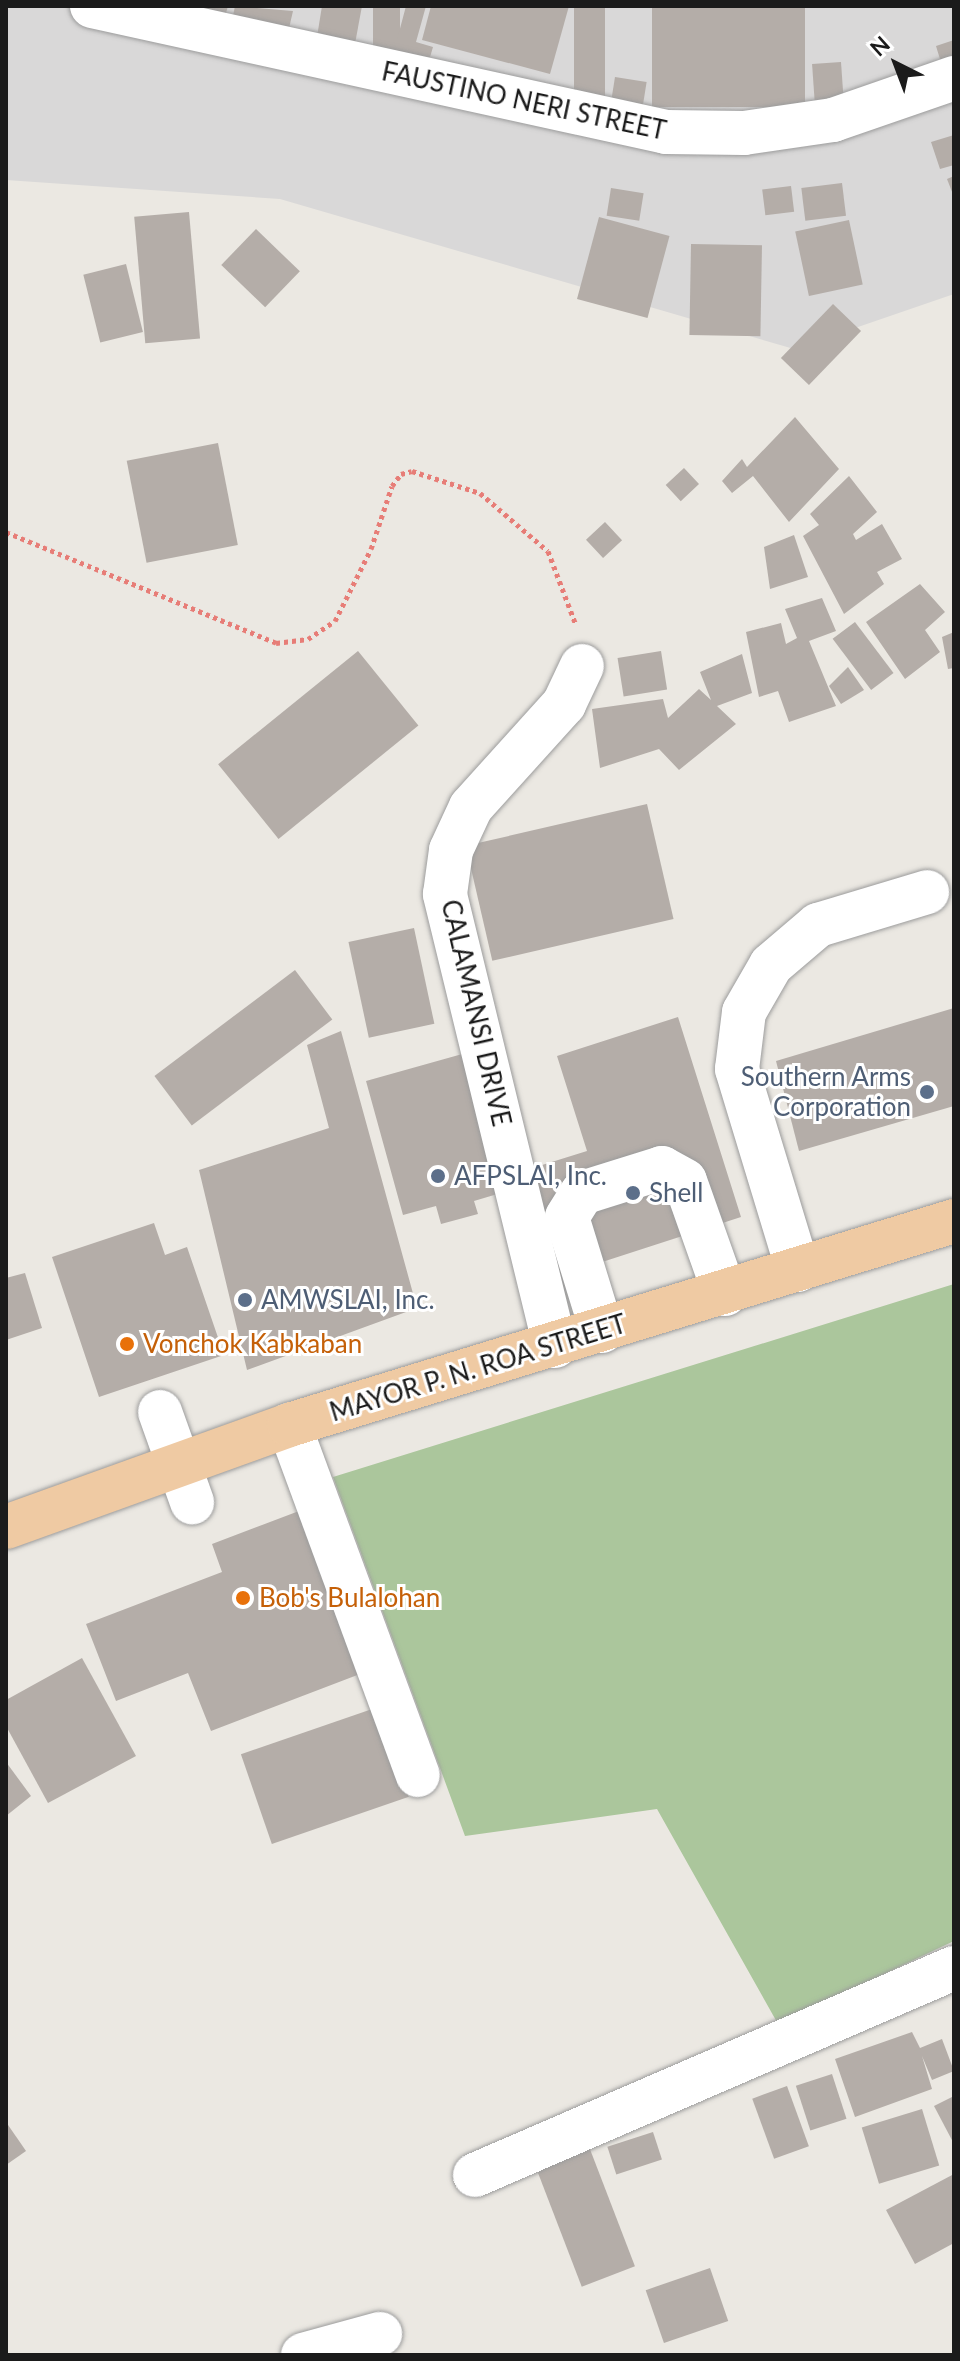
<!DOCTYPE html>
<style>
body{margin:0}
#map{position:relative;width:960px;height:2361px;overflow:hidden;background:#ebe8e2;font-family:Lato,sans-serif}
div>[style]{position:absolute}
.residential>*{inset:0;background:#d9d8d8}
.forest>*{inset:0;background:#abc69c}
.building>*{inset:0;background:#b4ada8;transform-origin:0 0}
.path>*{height:5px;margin-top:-2.5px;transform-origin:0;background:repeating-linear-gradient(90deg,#e77d77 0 4px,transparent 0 8px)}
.roads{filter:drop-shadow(0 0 2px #9c9c9c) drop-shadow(0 0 2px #9c9c9c)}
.minor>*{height:44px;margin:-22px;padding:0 22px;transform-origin:22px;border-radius:22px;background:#fff}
.major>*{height:44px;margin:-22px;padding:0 22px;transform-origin:22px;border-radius:22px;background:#efcaa3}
.dots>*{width:22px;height:22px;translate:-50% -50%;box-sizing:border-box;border:4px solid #fff;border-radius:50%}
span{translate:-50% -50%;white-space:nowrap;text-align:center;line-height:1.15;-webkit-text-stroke:6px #fff;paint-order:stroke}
.street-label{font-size:26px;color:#1b1b1b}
.service-label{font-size:26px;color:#4e5e75}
.right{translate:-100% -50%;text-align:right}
.left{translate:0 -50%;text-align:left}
.food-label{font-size:26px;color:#c56008}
.frame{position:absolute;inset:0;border:8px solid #1b1b1b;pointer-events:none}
.north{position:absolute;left:856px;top:24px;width:80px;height:80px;-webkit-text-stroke:6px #fff;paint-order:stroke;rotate:318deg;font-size:22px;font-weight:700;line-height:32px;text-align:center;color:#1b1b1b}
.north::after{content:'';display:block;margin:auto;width:28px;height:36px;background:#1b1b1b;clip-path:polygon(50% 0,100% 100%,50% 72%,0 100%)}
</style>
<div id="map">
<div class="residential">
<div style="clip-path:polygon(6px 6px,954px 6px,954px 294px,794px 349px,280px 199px,6px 180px)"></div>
</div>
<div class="forest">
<div style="clip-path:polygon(954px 1284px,954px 1941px,778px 2024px,657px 1809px,465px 1836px,333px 1477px)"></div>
</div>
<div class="building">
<div style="clip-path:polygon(202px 6px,228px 6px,222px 27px,198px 21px)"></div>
<div style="clip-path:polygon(235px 6px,293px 11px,287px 37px,231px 25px)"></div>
<div style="clip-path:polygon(322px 6px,362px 6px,354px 49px,316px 43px)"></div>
<div style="left:373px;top:6px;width:27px;height:44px"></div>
<div style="clip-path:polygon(406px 6px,426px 6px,416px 42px,433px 47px,428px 64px,393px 55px)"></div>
<div style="clip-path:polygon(431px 6px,569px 6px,550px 74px,422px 40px)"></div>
<div style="left:574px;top:6px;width:31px;height:97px"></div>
<div style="left:652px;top:6px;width:153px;height:101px"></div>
<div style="clip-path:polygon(954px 40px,954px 65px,943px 69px,936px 46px)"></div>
<div style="left:841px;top:62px;width:42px;height:29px;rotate:86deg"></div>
<div style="left:615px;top:77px;width:32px;height:35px;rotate:9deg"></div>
<div style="clip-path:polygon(954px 135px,954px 165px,940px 169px,931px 142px)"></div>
<div style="clip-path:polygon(954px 176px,954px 197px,947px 179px)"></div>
<div style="left:842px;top:183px;width:33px;height:41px;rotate:83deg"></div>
<div style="left:791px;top:186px;width:26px;height:29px;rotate:83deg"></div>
<div style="left:611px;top:188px;width:33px;height:28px;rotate:9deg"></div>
<div style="left:189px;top:212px;width:127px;height:55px;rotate:85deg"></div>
<div style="left:599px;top:217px;width:73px;height:85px;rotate:15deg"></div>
<div style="left:849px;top:220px;width:66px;height:55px;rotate:78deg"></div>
<div style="left:256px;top:229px;width:61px;height:50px;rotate:44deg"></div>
<div style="left:691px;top:244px;width:71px;height:91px;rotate:1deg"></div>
<div style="left:126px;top:264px;width:70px;height:44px;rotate:76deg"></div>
<div style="left:833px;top:304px;width:39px;height:75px;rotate:44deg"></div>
<div style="clip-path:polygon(795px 417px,839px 469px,789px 522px,753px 476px,732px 493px,722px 481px,742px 459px,747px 467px)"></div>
<div style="left:218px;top:443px;width:104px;height:93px;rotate:79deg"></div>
<div style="left:684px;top:468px;width:22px;height:25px;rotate:47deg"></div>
<div style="clip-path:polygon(849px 476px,877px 512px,853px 534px,856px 540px,882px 524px,902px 559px,877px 572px,884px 584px,844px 614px,803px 536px,819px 525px,810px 514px)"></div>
<div style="left:605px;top:522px;width:25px;height:26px;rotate:47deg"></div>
<div style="clip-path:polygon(794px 535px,808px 577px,770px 589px,764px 547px)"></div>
<div style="clip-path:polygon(920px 584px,945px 612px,925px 630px,940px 652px,905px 679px,866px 622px)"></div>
<div style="clip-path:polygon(822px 598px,836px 631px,809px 641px,836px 706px,789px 722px,778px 691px,759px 697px,746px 632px,781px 623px,786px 644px,797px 638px,785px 609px)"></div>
<div style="left:855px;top:622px;width:64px;height:28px;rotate:53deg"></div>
<div style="clip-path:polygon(954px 632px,954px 668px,948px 669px,942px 637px)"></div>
<div style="left:358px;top:651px;width:96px;height:180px;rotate:51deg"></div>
<div style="left:661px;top:651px;width:39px;height:44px;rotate:81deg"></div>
<div style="clip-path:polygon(742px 654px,752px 693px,717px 706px,736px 724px,679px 770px,659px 749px,600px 768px,592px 709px,663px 699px,668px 718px,699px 689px,711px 700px,700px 672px)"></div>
<div style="clip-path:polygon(848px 667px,864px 690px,841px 704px,829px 686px)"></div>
<div style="left:647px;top:804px;width:118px;height:186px;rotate:77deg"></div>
<div style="left:414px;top:928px;width:98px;height:67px;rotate:78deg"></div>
<div style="left:295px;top:970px;width:62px;height:176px;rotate:53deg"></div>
<div style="clip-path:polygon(954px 1008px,954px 1106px,799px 1151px,776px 1061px)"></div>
<div style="clip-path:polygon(678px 1017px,741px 1217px,559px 1276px,526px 1170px,587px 1151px,557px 1056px)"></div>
<div style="clip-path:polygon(341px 1031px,417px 1308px,247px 1370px,199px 1170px,329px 1128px,307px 1045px)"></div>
<div style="clip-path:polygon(473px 1051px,511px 1190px,474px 1201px,478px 1214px,441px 1224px,436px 1206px,403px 1215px,366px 1081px)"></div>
<div style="clip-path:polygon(154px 1223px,165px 1255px,187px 1247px,224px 1355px,99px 1397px,52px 1257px)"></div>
<div style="clip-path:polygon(25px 1273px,42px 1328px,6px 1340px,6px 1278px)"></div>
<div style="clip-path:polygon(299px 1511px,360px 1674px,211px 1731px,188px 1673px,116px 1701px,86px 1624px,222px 1572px,212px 1544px)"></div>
<div style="clip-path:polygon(82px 1658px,136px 1756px,48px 1803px,6px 1726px,6px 1700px)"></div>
<div style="left:378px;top:1707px;width:95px;height:145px;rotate:71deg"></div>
<div style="clip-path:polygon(6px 1762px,31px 1796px,6px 1816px)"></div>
<div style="clip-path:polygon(912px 2032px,920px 2048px,942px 2039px,954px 2071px,932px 2080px,922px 2056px,932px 2089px,855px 2117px,835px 2059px)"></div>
<div style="left:832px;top:2074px;width:47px;height:38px;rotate:72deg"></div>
<div style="left:787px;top:2086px;width:64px;height:37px;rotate:70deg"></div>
<div style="clip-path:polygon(954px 2096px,954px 2144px,934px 2106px)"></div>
<div style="left:922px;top:2109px;width:59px;height:63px;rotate:73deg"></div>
<div style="clip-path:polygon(6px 2122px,26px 2151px,6px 2165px)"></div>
<div style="left:653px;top:2132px;width:29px;height:48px;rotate:72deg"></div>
<div style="left:588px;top:2144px;width:131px;height:57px;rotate:69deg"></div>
<div style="clip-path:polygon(954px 2174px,954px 2243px,915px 2264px,886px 2210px)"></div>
<div style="left:710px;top:2268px;width:56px;height:68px;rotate:71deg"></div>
</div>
<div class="path">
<div style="left:6px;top:532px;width:292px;rotate:22.3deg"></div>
<div style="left:276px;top:643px;width:32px;rotate:-7deg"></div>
<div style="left:308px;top:639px;width:32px;rotate:-34deg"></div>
<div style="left:335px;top:621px;width:80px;rotate:-63.4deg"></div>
<div style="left:371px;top:549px;width:66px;rotate:-71.6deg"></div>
<div style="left:392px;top:486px;width:15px;rotate:-53deg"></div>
<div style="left:401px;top:474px;width:11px;rotate:-15deg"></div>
<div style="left:412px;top:471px;width:71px;rotate:17.9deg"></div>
<div style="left:480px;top:493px;width:89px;rotate:40.5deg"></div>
<div style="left:548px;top:551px;width:79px;rotate:69.3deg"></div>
</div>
<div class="roads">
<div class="minor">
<div style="left:92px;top:6px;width:588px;rotate:12.38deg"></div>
<div style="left:666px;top:132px;width:78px;rotate:0.7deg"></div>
<div style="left:744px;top:133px;width:90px;rotate:-8.3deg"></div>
<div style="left:833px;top:120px;width:128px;rotate:-19.1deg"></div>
<div style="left:798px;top:1270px;width:210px;rotate:-106.9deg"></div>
<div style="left:737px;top:1069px;width:57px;rotate:-83deg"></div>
<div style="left:744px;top:1012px;width:54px;rotate:-60.1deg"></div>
<div style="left:771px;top:965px;width:62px;rotate:-40.4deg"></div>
<div style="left:818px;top:925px;width:114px;rotate:-16.8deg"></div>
<div style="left:602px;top:1331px;width:119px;rotate:-107.1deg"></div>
<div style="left:567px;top:1217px;width:28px;rotate:-58deg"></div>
<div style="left:582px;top:1193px;width:84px;rotate:-17.4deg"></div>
<div style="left:662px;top:1168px;width:26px;rotate:29deg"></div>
<div style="left:685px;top:1181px;width:120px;rotate:70.5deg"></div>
<div style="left:555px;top:1346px;width:465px;rotate:-103.7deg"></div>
<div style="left:445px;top:894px;width:44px;rotate:-82.2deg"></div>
<div style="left:451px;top:850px;width:47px;rotate:-65.1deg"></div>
<div style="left:471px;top:807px;width:139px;rotate:-47.9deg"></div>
<div style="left:564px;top:704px;width:42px;rotate:-64.7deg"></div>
<div style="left:160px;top:1412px;width:96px;rotate:70.4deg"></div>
<div style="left:289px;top:1425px;width:373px;rotate:69.8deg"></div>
<div style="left:475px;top:2175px;width:522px;rotate:-23.37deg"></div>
<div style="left:303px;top:2355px;width:80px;rotate:-15.3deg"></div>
</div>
<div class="major">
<div style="left:6px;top:1527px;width:301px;rotate:-19.8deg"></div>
<div style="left:289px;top:1425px;width:696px;rotate:-17.05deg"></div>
</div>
</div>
<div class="dots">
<div style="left:927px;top:1092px;background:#5c6f8a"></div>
<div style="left:438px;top:1176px;background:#5c6f8a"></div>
<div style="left:633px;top:1193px;background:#5c6f8a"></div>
<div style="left:245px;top:1300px;background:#5c6f8a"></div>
<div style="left:127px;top:1344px;background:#e8710a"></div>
<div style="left:243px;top:1598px;background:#e8710a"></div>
</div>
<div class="street-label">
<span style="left:524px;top:101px;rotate:12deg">FAUSTINO NERI STREET</span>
<span style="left:476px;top:1013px;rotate:77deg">CALAMANSI DRIVE</span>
<span style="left:478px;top:1368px;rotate:-17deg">MAYOR P. N. ROA STREET</span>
</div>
<div class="service-label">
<span class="right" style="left:911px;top:1092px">Southern Arms<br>Corporation</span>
<span class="left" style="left:454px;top:1176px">AFPSLAI, Inc.</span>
<span class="left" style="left:649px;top:1193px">Shell</span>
<span class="left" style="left:261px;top:1300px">AMWSLAI, Inc.</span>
</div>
<div class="food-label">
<span class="left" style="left:143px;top:1344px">Vonchok Kabkaban</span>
<span class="left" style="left:259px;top:1598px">Bob's Bulalohan</span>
</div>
<div class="frame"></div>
<div class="north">N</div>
</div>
